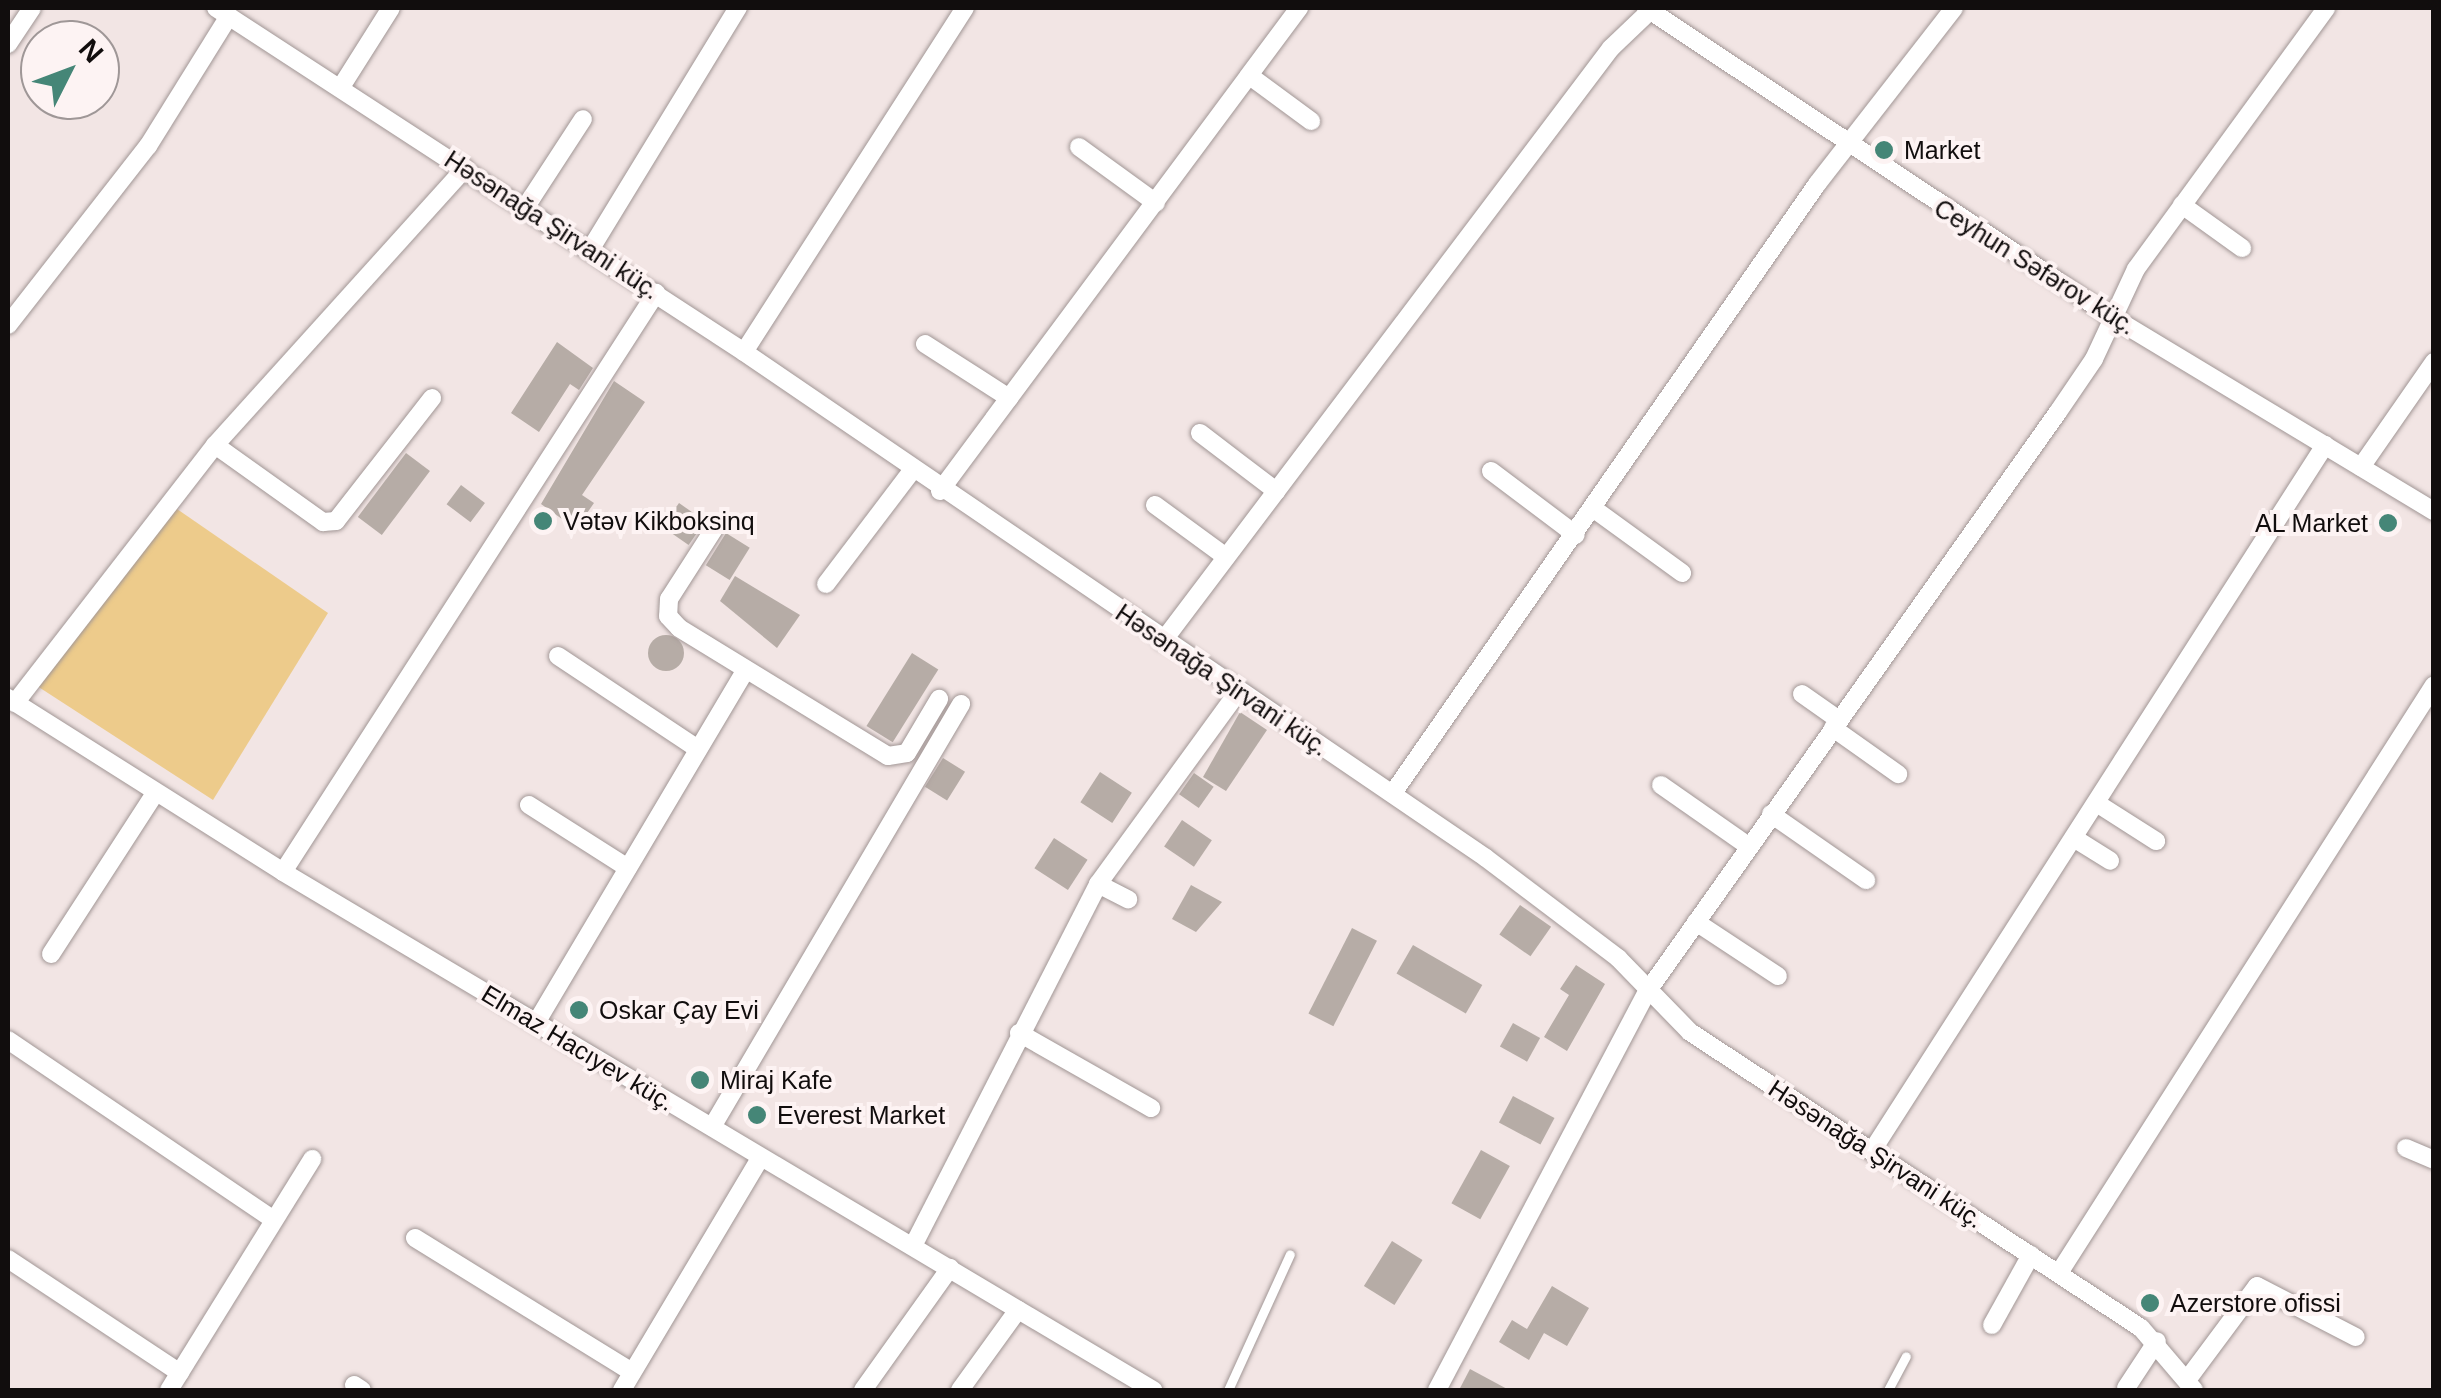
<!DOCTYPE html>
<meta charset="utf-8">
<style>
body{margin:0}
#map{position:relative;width:2441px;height:1398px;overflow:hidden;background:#f2e5e4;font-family:Arial,sans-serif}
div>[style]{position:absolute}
.green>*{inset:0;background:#edcb8b}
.building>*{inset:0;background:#b6aca6;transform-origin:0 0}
.round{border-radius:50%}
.roads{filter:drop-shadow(0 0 2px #a19695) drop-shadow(0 0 2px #a19695)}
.service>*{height:9px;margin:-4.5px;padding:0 4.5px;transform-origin:4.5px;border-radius:4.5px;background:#fff}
.minor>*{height:18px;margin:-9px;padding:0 9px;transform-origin:9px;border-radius:9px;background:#fff}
.dots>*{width:28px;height:28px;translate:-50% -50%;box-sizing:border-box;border:5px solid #fdf3f3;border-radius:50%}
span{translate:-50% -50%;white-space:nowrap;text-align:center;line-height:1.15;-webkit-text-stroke:8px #fdf3f3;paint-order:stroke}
.poi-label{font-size:25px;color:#110d0d}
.left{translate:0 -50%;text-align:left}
.right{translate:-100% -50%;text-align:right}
.street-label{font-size:25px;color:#110d0d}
.frame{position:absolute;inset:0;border:10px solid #110d0d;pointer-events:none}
.north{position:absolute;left:20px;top:20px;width:100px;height:100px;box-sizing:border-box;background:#fdf3f3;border:2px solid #9f9797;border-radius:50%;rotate:48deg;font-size:28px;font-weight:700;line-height:40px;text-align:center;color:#110d0d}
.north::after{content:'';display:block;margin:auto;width:35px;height:45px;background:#458677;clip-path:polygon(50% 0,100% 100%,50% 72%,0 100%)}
</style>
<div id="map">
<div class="green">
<div style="clip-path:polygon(177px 509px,328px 613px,213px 800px,34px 684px)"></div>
</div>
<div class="building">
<div style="clip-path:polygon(557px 342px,593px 368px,579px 390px,570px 384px,539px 432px,511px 413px)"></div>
<div style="clip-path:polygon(614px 381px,645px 402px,582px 495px,594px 503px,576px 529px,541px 504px)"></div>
<div style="left:406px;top:453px;width:30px;height:80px;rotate:37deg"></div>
<div style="left:461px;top:485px;width:30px;height:24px;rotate:37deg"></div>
<div style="left:679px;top:503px;width:32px;height:29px;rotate:35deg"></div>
<div style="left:726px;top:533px;width:28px;height:38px;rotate:32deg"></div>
<div style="clip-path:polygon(735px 576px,800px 615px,777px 648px,720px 601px)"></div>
<div class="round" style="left:648px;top:635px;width:36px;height:36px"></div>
<div style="left:912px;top:653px;width:31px;height:86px;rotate:32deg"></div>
<div style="clip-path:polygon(1240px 712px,1267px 730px,1226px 791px,1203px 777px)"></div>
<div style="left:943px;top:758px;width:26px;height:34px;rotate:32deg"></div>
<div style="left:1100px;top:772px;width:38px;height:36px;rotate:33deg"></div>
<div style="left:1194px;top:773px;width:24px;height:26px;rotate:35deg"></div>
<div style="left:1182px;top:820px;width:36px;height:32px;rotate:34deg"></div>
<div style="left:1054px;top:838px;width:40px;height:36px;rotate:33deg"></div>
<div style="clip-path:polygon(1191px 885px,1222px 902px,1196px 932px,1172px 919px)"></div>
<div style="left:1520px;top:905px;width:38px;height:36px;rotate:35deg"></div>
<div style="left:1352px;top:928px;width:28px;height:96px;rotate:27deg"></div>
<div style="left:1413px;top:945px;width:80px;height:33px;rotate:30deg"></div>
<div style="clip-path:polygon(1576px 965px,1605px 984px,1567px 1051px,1544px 1037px,1569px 995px,1560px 989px)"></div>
<div style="left:1513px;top:1023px;width:31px;height:27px;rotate:29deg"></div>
<div style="left:1513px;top:1096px;width:47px;height:30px;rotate:28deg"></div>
<div style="left:1481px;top:1150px;width:33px;height:61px;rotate:29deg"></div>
<div style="left:1392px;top:1241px;width:36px;height:53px;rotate:32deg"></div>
<div style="clip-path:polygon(1552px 1286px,1589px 1308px,1567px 1346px,1544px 1333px,1529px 1360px,1499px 1342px,1512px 1320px,1527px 1329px)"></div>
<div style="clip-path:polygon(1470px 1369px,1509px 1390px,1459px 1390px)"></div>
</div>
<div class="roads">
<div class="service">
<div style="left:1228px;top:1390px;width:149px;rotate:-65.5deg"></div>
<div style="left:1888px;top:1390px;width:38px;rotate:-62deg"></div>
</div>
<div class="minor">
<div style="left:216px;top:8px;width:630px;rotate:33.08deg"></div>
<div style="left:744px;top:352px;width:898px;rotate:34.29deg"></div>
<div style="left:1486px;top:858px;width:166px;rotate:37.1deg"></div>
<div style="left:1618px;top:958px;width:103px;rotate:45.8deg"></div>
<div style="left:1690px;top:1032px;width:539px;rotate:33.28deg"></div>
<div style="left:2141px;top:1328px;width:82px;rotate:49.5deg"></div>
<div style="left:1646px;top:8px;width:559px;rotate:33.55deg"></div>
<div style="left:2112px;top:317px;width:376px;rotate:31.1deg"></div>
<div style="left:8px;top:44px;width:43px;rotate:-56.3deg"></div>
<div style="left:1250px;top:76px;width:76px;rotate:36.4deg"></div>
<div style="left:341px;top:87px;width:93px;rotate:-57.7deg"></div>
<div style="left:1079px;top:147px;width:95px;rotate:36deg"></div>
<div style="left:2182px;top:205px;width:74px;rotate:35.6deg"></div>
<div style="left:525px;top:208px;width:106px;rotate:-56.9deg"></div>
<div style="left:590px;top:250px;width:284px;rotate:-58.6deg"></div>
<div style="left:8px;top:325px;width:227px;rotate:-52deg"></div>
<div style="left:148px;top:146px;width:153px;rotate:-58.1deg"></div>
<div style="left:925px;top:344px;width:100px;rotate:32.7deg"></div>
<div style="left:744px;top:352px;width:409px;rotate:-57.3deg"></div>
<div style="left:1200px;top:433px;width:96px;rotate:37.3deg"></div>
<div style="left:215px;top:445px;width:133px;rotate:35.5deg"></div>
<div style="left:323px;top:522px;width:13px;rotate:-4deg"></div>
<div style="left:336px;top:521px;width:156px;rotate:-52deg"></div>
<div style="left:2361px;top:467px;width:128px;rotate:-55.2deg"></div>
<div style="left:1491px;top:471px;width:106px;rotate:37deg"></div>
<div style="left:940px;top:491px;width:602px;rotate:-53.38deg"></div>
<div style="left:1155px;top:505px;width:88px;rotate:36.2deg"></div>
<div style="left:1594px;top:509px;width:109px;rotate:36deg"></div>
<div style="left:714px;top:529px;width:83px;rotate:122.7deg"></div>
<div style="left:669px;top:599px;width:17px;rotate:93deg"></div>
<div style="left:668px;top:616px;width:16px;rotate:47deg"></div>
<div style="left:679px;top:628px;width:245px;rotate:31.5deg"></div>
<div style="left:888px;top:756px;width:19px;rotate:-9deg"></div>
<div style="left:907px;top:753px;width:63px;rotate:-59.3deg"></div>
<div style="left:826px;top:584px;width:141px;rotate:-52.8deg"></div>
<div style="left:1163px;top:641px;width:743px;rotate:-52.93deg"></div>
<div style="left:1611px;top:48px;width:58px;rotate:-43.6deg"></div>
<div style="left:558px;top:656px;width:168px;rotate:33.6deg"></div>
<div style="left:1802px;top:694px;width:45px;rotate:35.1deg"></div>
<div style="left:8px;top:698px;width:325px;rotate:32.3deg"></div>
<div style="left:283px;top:872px;width:1013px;rotate:30.77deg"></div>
<div style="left:15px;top:703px;width:326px;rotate:-52.2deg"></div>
<div style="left:215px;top:445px;width:373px;rotate:-47.9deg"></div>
<div style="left:1833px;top:728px;width:80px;rotate:35.3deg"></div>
<div style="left:1661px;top:785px;width:106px;rotate:35deg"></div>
<div style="left:1393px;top:793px;width:742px;rotate:-55.15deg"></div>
<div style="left:1817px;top:184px;width:223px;rotate:-52.1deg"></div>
<div style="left:2098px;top:804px;width:69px;rotate:32.5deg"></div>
<div style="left:529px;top:805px;width:117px;rotate:32.5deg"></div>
<div style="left:1771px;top:814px;width:116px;rotate:34.8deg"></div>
<div style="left:2077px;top:840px;width:39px;rotate:32deg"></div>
<div style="left:283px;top:872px;width:689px;rotate:-57.21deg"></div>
<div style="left:1098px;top:884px;width:34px;rotate:27deg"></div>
<div style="left:1696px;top:922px;width:98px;rotate:33.4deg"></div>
<div style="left:51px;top:954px;width:192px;rotate:-57.1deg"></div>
<div style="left:536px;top:1023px;width:409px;rotate:-59.3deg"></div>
<div style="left:1019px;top:1033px;width:152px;rotate:29.6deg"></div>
<div style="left:8px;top:1040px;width:319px;rotate:34.1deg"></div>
<div style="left:712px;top:1127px;width:491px;rotate:-59.5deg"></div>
<div style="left:2406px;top:1148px;width:30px;rotate:23deg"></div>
<div style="left:1872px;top:1151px;width:839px;rotate:-57.31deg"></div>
<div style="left:415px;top:1238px;width:255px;rotate:31.7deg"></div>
<div style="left:913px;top:1246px;width:407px;rotate:-62.9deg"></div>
<div style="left:1098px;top:884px;width:238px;rotate:-53.9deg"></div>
<div style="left:8px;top:1259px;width:206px;rotate:33.5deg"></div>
<div style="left:2059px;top:1273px;width:697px;rotate:-57.47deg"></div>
<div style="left:1992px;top:1325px;width:80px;rotate:-60.9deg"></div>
<div style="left:2187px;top:1380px;width:117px;rotate:-53.3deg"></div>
<div style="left:2257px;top:1286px;width:111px;rotate:27.3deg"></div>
<div style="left:354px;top:1385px;width:9px;rotate:32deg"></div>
<div style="left:2126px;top:1388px;width:56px;rotate:-56.6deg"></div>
<div style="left:169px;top:1390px;width:272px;rotate:-58.2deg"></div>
<div style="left:622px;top:1390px;width:271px;rotate:-59.2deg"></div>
<div style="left:863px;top:1390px;width:150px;rotate:-54.5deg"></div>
<div style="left:960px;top:1390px;width:99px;rotate:-54.1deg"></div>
<div style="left:1437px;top:1390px;width:450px;rotate:-62.2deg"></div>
<div style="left:1647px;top:992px;width:711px;rotate:-54.68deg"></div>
<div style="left:2058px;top:412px;width:64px;rotate:-55.8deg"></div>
<div style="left:2094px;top:359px;width:99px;rotate:-65deg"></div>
<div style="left:2136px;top:269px;width:323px;rotate:-53.9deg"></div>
</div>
</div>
<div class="dots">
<div style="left:1884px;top:150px;background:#458677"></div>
<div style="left:543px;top:521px;background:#458677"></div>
<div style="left:2388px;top:523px;background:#458677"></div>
<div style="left:579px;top:1010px;background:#458677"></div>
<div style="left:700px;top:1080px;background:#458677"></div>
<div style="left:757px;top:1115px;background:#458677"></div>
<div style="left:2150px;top:1303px;background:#458677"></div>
</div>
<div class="poi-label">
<span class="left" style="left:1904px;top:150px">Market</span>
<span class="left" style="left:563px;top:521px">Vətəv Kikboksinq</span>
<span class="right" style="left:2368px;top:523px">AL Market</span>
<span class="left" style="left:599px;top:1010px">Oskar Çay Evi</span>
<span class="left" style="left:720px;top:1080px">Miraj Kafe</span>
<span class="left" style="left:777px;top:1115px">Everest Market</span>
<span class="left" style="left:2170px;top:1303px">Azerstore ofissi</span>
</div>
<div class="street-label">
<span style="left:552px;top:225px;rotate:33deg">Həsənağa Şirvani küç.</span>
<span style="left:2035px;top:267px;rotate:32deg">Ceyhun Səfərov küç.</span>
<span style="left:1222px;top:680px;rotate:34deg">Həsənağa Şirvani küç.</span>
<span style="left:578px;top:1048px;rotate:31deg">Elmaz Hacıyev küç.</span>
<span style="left:1876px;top:1154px;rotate:33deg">Həsənağa Şirvani küç.</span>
</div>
<div class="frame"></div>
<div class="north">N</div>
</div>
